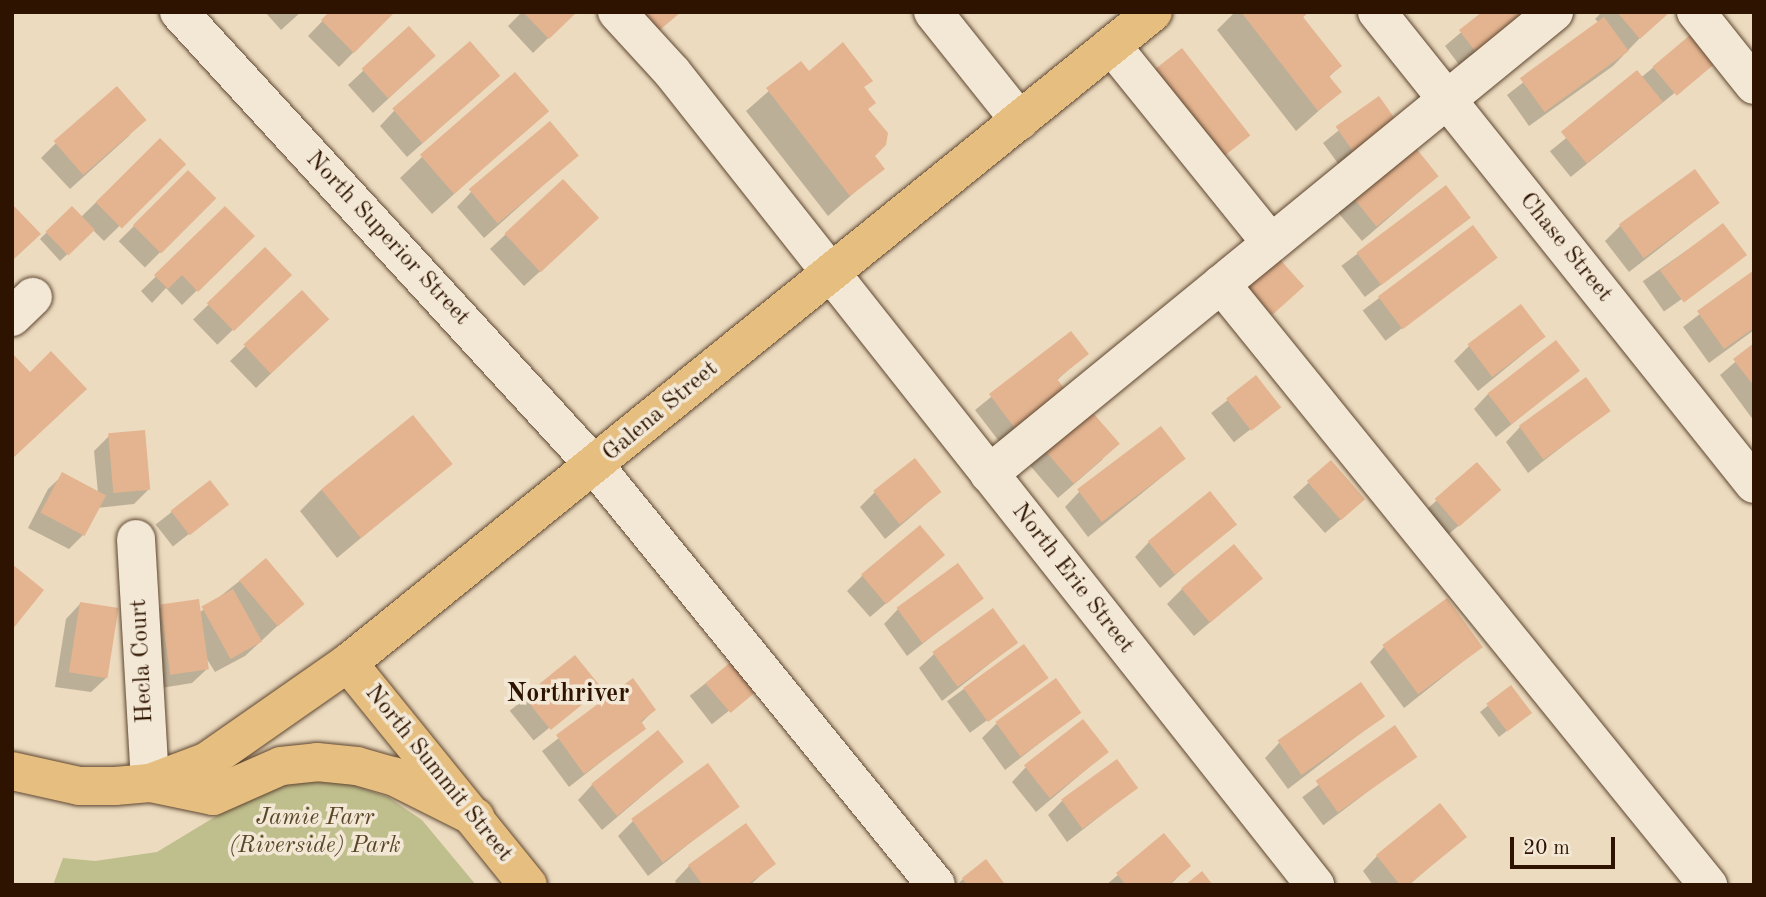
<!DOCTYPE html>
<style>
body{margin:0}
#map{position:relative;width:1766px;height:897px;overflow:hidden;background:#ecdbbf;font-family:"Old Standard TT",serif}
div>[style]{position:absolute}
.green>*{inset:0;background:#bfbe8d}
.shadow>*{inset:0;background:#0003;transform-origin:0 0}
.building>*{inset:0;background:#e4b490;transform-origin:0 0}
.roads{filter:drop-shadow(0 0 2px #5e4630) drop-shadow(0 0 2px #5e4630)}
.minor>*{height:38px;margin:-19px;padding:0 19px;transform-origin:19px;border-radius:19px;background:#f3e8d5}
.major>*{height:38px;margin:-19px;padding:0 19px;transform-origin:19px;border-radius:19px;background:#e6be80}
span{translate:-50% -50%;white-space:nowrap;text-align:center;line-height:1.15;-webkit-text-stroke:7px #f3e8d5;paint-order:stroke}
.street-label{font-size:24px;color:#2e1400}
.park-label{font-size:24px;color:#5a472a;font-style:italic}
.neighbourhood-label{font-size:26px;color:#2e1400;font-weight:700}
.frame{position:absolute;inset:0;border:14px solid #2e1400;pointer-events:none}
.scale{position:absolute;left:1510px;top:837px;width:105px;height:32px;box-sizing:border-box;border:4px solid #2e1400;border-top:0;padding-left:9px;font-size:21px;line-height:24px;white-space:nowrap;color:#2e1400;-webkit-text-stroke:5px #f3e8d5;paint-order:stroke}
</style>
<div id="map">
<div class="green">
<div style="clip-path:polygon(288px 781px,341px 781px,388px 797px,422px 820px,476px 885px,53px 885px,63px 858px,95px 861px,157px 852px,223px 812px)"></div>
</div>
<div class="shadow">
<div style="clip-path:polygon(265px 12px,301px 12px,281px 30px)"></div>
<div style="clip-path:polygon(331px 12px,393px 12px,339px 67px,308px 36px)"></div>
<div style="clip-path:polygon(522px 12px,575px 12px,533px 53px,508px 26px)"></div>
<div style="clip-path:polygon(1235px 12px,1308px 12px,1302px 18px,1340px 66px,1328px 78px,1340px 92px,1296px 131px,1217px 30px)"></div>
<div style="clip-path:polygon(1485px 12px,1469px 78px,1445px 46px)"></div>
<div style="clip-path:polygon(1602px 12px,1665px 12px,1613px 66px,1529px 126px,1507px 95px,1599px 23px,1595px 19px)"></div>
<div style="clip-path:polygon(409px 28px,419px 70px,373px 113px,348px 85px)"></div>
<div style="left:1696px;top:33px;width:33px;height:188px;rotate:51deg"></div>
<div style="clip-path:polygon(801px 63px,809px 74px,863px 88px,873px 156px,882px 168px,828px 216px,746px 111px)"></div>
<div style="clip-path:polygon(483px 90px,407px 157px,380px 126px,394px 111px)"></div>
<div style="clip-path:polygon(1378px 99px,1345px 173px,1323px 143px)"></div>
<div style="clip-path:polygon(546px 111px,432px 214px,400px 178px,422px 157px)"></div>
<div style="clip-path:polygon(130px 135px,70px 189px,41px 158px,56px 143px)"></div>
<div style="clip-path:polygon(160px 140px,183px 164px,104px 241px,93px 230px,60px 261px,40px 239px,72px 208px,81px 217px)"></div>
<div style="clip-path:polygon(577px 155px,484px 238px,457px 207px,471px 192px)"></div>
<div style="left:188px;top:172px;width:37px;height:98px;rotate:45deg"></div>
<div style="clip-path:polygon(1437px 176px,1362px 241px,1335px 209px,1350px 194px)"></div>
<div style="clip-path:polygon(563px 181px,582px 233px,524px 286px,490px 249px)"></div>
<div style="left:1446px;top:187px;width:39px;height:131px;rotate:53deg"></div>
<div style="clip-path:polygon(1718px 203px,1629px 272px,1605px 241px,1620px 226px)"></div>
<div style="clip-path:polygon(225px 209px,252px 236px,182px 305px,166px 288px,152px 303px,141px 291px)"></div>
<div style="left:1723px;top:225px;width:37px;height:98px;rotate:55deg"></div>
<div style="left:1472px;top:228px;width:38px;height:137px;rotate:53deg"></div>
<div style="left:265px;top:250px;width:35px;height:100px;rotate:46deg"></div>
<div style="clip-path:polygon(1754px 272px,1754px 330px,1709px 363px,1683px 327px)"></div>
<div style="clip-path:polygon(302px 292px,312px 334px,256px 388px,230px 361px)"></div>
<div style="clip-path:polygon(1070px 333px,1086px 354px,1056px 381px,1005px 449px,975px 410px)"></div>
<div style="clip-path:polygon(1544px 337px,1478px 391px,1454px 361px,1469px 346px)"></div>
<div style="clip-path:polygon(1754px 346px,1754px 421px,1720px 375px)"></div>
<div style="clip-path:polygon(1578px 370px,1496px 437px,1474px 409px,1488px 394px)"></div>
<div style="left:1256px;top:378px;width:37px;height:57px;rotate:52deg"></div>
<div style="clip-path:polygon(1608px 411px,1528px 473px,1506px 442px,1520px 427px)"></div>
<div style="clip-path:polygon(109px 436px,149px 489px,134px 504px,97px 508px,84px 534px,69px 549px,28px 528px,48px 489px,63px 475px,98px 493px,94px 451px)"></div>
<div style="clip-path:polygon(1042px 447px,1103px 459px,1058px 498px,1027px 462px)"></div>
<div style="clip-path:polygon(1184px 459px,1088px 537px,1065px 507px,1079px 492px)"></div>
<div style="clip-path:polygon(1330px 463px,1348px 513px,1325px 533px,1293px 497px)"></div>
<div style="clip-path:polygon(450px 464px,337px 558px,300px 511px,321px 490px)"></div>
<div style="left:210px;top:482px;width:28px;height:69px;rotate:52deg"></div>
<div style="clip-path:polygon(875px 492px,940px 492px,885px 539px,860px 507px)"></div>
<div style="clip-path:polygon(1437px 500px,1484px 504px,1443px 539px,1422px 514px)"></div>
<div style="clip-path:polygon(1235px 524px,1160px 588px,1135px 557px,1149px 542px)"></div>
<div style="clip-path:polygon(943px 555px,870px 617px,847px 591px,862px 576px)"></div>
<div style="clip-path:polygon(266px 560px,302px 603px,245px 656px,215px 672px,205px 656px,207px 669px,192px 683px,155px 689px,146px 621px,161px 607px,199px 613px)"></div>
<div style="clip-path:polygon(1261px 579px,1194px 636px,1167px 604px,1182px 589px)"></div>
<div style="clip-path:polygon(981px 598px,907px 656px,884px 624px,898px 609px)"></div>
<div style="clip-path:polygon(80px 604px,106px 678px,91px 692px,55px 687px,66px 619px)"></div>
<div style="clip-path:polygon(1016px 643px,942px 701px,919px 668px,934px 654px)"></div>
<div style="left:1023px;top:646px;width:39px;height:94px;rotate:54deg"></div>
<div style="clip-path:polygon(1384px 647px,1481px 647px,1404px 708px,1370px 662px)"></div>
<div style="left:575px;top:658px;width:38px;height:84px;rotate:51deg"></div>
<div style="left:733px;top:662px;width:36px;height:55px;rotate:52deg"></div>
<div style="clip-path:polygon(633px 681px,654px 710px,641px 723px,644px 728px,569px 787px,542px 751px)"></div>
<div style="clip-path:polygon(1510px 688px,1522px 719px,1499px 737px,1480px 712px)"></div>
<div style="clip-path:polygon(1079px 712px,1005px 770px,982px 738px,996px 724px)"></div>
<div style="clip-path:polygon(1383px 716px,1288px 789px,1265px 758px,1279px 743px)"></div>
<div style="left:1394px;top:728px;width:35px;height:115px;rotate:53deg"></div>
<div style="clip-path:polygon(1107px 752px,1036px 812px,1012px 782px,1026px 767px)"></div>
<div style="clip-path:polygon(682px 762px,602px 830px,578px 800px,592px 785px)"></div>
<div style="clip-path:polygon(1136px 788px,1067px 842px,1048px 815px,1062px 801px)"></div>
<div style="clip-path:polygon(737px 806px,648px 876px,618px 836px,633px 821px)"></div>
<div style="clip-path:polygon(1164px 836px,1188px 866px,1174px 881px,1169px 885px,1106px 885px)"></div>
<div style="clip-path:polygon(1465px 836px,1409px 885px,1373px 885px,1363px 871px,1377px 856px)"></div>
<div style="clip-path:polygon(986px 862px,1000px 885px,957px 885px,963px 879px)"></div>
<div style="clip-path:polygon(773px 864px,750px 885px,677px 885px,675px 881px,689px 866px)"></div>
</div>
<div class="building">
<div style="clip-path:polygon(329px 12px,395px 12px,354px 53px,321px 20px)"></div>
<div style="clip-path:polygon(523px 12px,577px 12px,549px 39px)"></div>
<div style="clip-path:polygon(637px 12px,681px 12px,655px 34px)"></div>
<div style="clip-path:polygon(1241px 12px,1309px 12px,1303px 17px,1342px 66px,1329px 76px,1342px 92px,1318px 111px)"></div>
<div style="clip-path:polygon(1482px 12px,1518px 12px,1531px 30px,1485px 64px,1459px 30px)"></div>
<div style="clip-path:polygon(1617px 12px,1670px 12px,1640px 39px)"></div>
<div style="left:1604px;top:17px;width:42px;height:104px;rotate:54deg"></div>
<div style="left:409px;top:26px;width:40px;height:64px;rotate:48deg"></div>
<div style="left:1696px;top:30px;width:38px;height:57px;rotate:50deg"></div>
<div style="left:470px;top:41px;width:46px;height:103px;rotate:49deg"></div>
<div style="clip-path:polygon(843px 42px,873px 81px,864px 87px,876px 103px,868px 109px,888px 133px,886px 145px,875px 156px,885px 169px,850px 196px,766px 88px,801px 61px,809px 71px)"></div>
<div style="left:1182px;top:48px;width:111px;height:36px;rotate:52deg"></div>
<div style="left:1637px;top:70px;width:41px;height:98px;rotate:51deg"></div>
<div style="left:515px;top:72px;width:52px;height:126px;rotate:49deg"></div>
<div style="left:117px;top:86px;width:45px;height:84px;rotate:49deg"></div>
<div style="left:1379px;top:96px;width:40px;height:53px;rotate:55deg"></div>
<div style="left:550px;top:121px;width:45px;height:106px;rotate:50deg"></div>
<div style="left:160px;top:138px;width:37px;height:91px;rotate:45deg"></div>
<div style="left:1411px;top:142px;width:44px;height:80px;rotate:51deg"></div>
<div style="left:1695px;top:169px;width:42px;height:94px;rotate:54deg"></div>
<div style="left:188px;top:170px;width:40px;height:78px;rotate:45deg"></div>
<div style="left:563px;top:179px;width:53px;height:80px;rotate:47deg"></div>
<div style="left:1446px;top:185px;width:41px;height:112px;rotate:53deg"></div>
<div style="clip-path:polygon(12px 204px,41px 234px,14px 259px,12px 257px)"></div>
<div style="left:72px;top:206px;width:33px;height:37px;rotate:46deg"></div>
<div style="clip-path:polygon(225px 206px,255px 236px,198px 292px,182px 275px,168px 289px,154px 275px)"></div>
<div style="left:1723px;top:223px;width:40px;height:79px;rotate:53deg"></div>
<div style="left:1473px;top:225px;width:41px;height:119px;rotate:53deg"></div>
<div style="left:265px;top:247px;width:39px;height:81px;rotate:46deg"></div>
<div style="left:1276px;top:255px;width:42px;height:43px;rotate:48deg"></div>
<div style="clip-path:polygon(1754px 270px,1754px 328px,1724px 349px,1697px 311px)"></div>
<div style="left:302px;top:290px;width:40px;height:80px;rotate:47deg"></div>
<div style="left:1521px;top:304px;width:41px;height:67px;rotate:53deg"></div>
<div style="clip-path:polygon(1071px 331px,1089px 354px,1057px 379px,1071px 397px,1020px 435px,989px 394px)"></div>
<div style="left:1556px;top:340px;width:39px;height:87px;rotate:52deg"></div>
<div style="clip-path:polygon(1754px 343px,1754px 386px,1733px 359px)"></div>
<div style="clip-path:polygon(51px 351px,87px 389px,12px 459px,12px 353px,30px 372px)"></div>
<div style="left:1256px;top:375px;width:41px;height:38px;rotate:52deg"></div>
<div style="left:1586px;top:377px;width:42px;height:83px;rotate:54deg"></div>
<div style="left:1087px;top:406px;width:50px;height:61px;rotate:49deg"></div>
<div style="left:413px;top:415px;width:63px;height:118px;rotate:51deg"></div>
<div style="left:1161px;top:426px;width:41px;height:105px;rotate:53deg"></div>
<div style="left:145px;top:430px;width:60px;height:37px;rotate:85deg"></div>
<div style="left:915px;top:458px;width:43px;height:53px;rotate:52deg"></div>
<div style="left:1331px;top:460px;width:52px;height:32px;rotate:49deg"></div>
<div style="left:1477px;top:462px;width:37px;height:56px;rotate:49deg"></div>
<div style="left:62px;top:472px;width:50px;height:46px;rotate:28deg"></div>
<div style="left:210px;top:480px;width:31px;height:50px;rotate:52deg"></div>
<div style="left:1210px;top:491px;width:43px;height:80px;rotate:51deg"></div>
<div style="left:920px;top:525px;width:39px;height:77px;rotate:50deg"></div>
<div style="left:1234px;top:544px;width:45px;height:69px;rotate:50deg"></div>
<div style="left:266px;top:558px;width:60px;height:35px;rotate:50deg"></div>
<div style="left:958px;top:563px;width:44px;height:76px;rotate:54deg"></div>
<div style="clip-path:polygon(12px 564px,44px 590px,12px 630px)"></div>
<div style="left:233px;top:589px;width:60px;height:36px;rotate:61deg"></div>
<div style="left:1447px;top:598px;width:61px;height:80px;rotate:54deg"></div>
<div style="left:199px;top:599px;width:71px;height:39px;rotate:82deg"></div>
<div style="left:80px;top:602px;width:39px;height:71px;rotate:9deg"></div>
<div style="left:993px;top:608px;width:43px;height:75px;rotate:54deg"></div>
<div style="left:1024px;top:644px;width:42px;height:75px;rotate:54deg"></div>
<div style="left:575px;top:655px;width:43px;height:66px;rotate:51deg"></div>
<div style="left:733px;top:660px;width:39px;height:36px;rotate:50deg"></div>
<div style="clip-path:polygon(633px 678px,656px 710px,641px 721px,646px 729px,584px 774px,556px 735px)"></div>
<div style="left:1056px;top:678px;width:43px;height:75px;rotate:54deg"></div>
<div style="left:1361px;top:682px;width:42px;height:102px;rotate:55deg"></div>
<div style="left:1511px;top:685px;width:35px;height:31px;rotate:53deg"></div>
<div style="left:1083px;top:719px;width:42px;height:75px;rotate:52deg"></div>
<div style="left:1395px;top:725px;width:39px;height:97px;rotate:55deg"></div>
<div style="left:658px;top:730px;width:41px;height:86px;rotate:51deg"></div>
<div style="left:1117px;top:759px;width:36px;height:69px;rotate:54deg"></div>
<div style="left:708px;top:763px;width:54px;height:95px;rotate:54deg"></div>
<div style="clip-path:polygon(1440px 803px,1467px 837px,1408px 885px,1400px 885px,1376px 855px)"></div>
<div style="clip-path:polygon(746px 823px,776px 864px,747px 885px,703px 885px,688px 865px)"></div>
<div style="clip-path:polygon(1164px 833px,1191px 866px,1168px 885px,1126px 885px,1116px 873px)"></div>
<div style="clip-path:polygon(986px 859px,1004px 883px,967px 885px,962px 878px)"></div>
<div style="clip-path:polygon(1202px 871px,1213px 885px,1185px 885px)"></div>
</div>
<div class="roads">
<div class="minor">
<div style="left:179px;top:12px;width:616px;rotate:47.5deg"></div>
<div style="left:595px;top:466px;width:540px;rotate:50.86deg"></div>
<div style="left:617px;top:12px;width:81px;rotate:47.5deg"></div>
<div style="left:672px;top:72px;width:1037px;rotate:51.66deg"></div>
<div style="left:933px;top:12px;width:139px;rotate:51.4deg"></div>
<div style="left:1377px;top:12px;width:604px;rotate:51.38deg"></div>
<div style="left:1696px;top:12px;width:93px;rotate:51.5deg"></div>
<div style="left:1112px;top:46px;width:253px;rotate:51.1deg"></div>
<div style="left:1221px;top:284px;width:774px;rotate:50.98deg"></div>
<div style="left:12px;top:317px;width:29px;rotate:-44deg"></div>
<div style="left:989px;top:474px;width:730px;rotate:-39.27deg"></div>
<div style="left:136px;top:539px;width:244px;rotate:86.7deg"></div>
</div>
<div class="major">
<div style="left:348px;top:663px;width:286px;rotate:51deg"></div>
<div style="left:12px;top:771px;width:69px;rotate:12.6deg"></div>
<div style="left:79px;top:786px;width:36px"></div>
<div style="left:115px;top:786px;width:35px;rotate:-5deg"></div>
<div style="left:150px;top:783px;width:60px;rotate:-20.6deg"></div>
<div style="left:206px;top:762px;width:173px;rotate:-34.9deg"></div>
<div style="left:348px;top:663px;width:1035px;rotate:-38.96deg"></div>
<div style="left:150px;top:783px;width:64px;rotate:11.7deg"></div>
<div style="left:213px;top:796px;width:74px;rotate:-23.8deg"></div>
<div style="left:281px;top:766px;width:36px;rotate:-6deg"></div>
<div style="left:317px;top:762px;width:40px;rotate:5.7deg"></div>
<div style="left:357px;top:766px;width:37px;rotate:16deg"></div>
<div style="left:393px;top:776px;width:92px;rotate:26.6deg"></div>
</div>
</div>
<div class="street-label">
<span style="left:387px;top:239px;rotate:47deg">North Superior Street</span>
<span style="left:1565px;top:248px;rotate:51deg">Chase Street</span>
<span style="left:661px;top:412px;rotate:-40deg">Galena Street</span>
<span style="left:1072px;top:579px;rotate:52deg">North Erie Street</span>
<span style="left:143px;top:661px;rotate:-93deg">Hecla Court</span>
<span style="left:438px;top:774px;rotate:51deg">North Summit Street</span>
</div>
<div class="park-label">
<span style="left:315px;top:833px">Jamie Farr<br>(Riverside) Park</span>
</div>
<div class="neighbourhood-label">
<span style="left:568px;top:695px">Northriver</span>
</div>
<div class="frame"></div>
<div class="scale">20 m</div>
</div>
